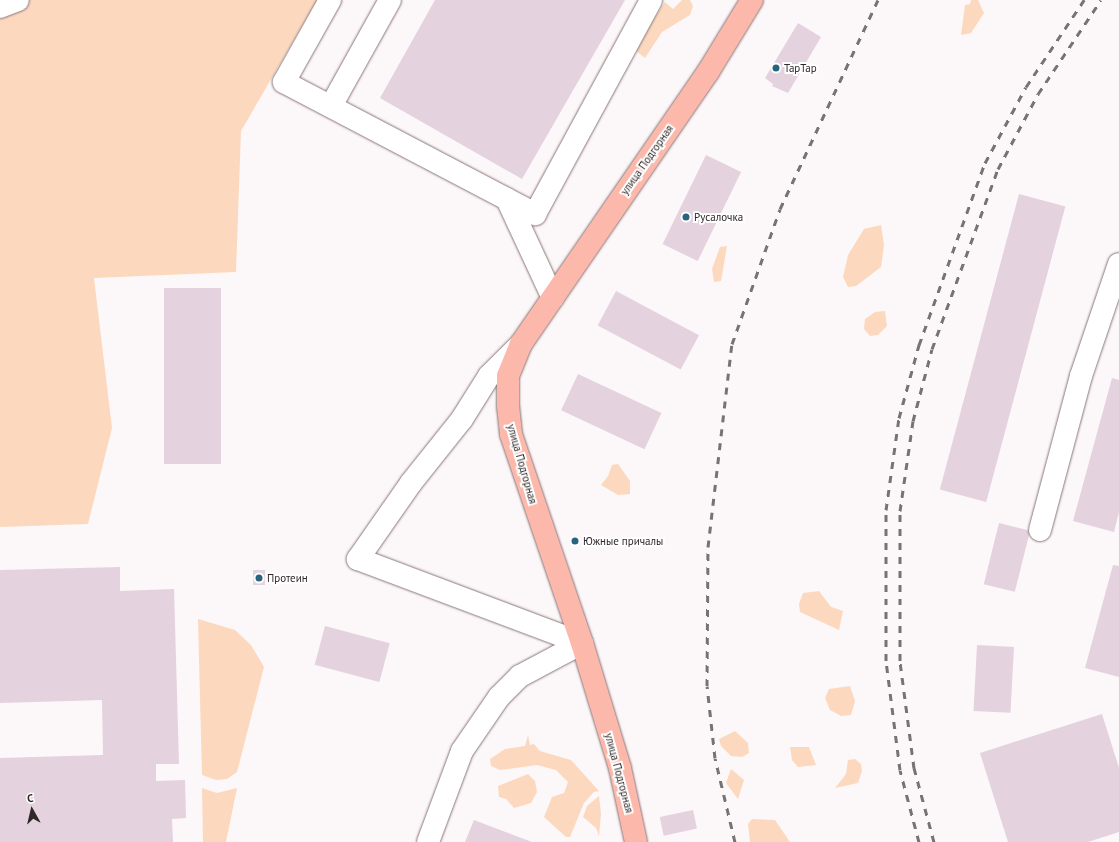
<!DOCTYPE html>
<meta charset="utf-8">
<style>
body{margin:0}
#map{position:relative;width:1119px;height:842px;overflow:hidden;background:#fcf7f8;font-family:"PT Sans",sans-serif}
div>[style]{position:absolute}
.green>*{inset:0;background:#fcd9be}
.building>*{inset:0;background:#e4d2de;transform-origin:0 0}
.roads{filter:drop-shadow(0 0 1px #897579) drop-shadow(0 0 1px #897579)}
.minor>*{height:22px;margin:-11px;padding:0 11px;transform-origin:11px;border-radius:11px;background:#fff}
.major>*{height:22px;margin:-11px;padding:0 11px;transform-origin:11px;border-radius:11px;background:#fcb8aa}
.rail>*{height:3px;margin-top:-1.5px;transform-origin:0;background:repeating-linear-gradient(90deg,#797273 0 7px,transparent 0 14px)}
.dots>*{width:11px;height:11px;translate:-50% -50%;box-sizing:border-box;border:2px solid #fff;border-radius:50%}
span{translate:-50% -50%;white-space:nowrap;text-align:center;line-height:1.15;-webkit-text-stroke:4px #fff;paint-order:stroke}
.poi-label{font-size:11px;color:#2f2728}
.left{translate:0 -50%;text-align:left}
.street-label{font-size:11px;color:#2f2728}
.north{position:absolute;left:12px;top:790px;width:40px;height:40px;-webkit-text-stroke:3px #fff;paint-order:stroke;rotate:352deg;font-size:11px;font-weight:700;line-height:16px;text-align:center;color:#2f2728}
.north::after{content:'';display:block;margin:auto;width:14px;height:18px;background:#2f2728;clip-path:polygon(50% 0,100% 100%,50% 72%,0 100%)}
</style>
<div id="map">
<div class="green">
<div style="clip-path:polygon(0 0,317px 0,241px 131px,236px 272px,94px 278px,112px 428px,88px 524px,0 527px)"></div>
<div style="clip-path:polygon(682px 0,690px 0,693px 6px,690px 15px,662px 32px,645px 58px,636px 51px,653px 20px,665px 2px,673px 9px)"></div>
<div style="clip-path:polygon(971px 0,978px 0,984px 13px,971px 33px,961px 35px,965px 5px,970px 4px)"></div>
<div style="clip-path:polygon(881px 225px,884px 245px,881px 267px,856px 286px,848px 287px,843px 277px,848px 255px,864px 229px)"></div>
<div style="clip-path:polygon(727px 246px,721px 281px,714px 282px,712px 269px,720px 247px)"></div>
<div style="clip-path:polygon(885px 311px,887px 326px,878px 335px,870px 336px,864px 329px,865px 319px,875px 312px)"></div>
<div style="clip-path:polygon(618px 464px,630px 481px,630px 494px,618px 495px,601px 485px,608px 476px,612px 465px)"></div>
<div style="clip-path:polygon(819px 591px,831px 607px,843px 611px,839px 630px,800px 612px,799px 604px,803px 593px)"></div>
<div style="clip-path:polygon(198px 619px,235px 630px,251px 645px,264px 667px,237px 772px,227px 779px,216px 780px,202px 775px)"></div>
<div style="clip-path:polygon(850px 686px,855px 701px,851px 715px,841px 716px,830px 710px,825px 698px,829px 689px)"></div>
<div style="clip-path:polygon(735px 731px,748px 743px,749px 753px,742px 757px,731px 756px,721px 746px,719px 739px)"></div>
<div style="clip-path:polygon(528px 735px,530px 745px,534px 744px,540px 751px,571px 760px,599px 791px,594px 792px,584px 803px,570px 837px,566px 837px,544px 817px,552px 797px,564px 793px,568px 782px,556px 770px,537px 765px,500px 770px,491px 766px,490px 759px,505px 749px,525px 746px)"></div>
<div style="clip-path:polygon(790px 747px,809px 747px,816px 765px,798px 767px,792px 760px)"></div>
<div style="clip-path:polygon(855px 759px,861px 764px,862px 771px,858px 783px,835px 788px,846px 774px,848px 760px)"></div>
<div style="clip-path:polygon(731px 769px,744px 780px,738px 799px,726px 783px)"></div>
<div style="clip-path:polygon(528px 774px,535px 781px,537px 792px,531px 803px,514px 808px,506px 799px,499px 797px,498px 786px)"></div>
<div style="clip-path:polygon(202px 788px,217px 793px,237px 788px,226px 842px,203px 842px)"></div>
<div style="clip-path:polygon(599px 796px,601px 814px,599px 836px,596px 828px,583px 817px,587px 806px)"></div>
<div style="clip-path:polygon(752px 819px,775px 820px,790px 842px,750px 842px,748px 824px)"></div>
</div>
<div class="building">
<div style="clip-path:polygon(435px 0,625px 0,522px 179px,380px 98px)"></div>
<div style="clip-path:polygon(798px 23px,821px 37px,788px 93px,772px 86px,773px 84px,765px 78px)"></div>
<div style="left:706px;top:155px;width:39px;height:99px;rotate:26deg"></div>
<div style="left:1019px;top:194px;width:48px;height:306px;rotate:15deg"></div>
<div style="left:164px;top:288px;width:57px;height:176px"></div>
<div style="left:616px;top:291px;width:94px;height:39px;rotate:28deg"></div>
<div style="left:578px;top:374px;width:92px;height:40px;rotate:25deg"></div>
<div style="clip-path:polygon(1112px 378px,1119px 380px,1119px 512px,1114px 532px,1073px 521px)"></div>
<div style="left:999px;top:523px;width:32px;height:63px;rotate:14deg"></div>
<div style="clip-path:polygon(1113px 565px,1119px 566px,1119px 677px,1085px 668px)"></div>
<div style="clip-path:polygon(120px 567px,120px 591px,174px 589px,179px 764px,156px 764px,156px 781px,185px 780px,186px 818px,172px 819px,173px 842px,0 842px,0 758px,103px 755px,102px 700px,0 703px,0 570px)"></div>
<div style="left:253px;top:570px;width:12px;height:15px"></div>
<div style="left:325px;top:626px;width:67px;height:40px;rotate:15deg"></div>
<div style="left:977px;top:645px;width:37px;height:66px;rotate:3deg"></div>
<div style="clip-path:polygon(1102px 714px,1119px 768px,1119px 832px,1088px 842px,1008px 842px,980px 753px)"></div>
<div style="left:693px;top:810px;width:19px;height:34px;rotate:78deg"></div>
<div style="clip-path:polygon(474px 820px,532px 842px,465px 842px)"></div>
</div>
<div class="roads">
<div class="minor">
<div style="left:330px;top:0;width:94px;rotate:119.3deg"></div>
<div style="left:284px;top:82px;width:284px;rotate:27.7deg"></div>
<div style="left:535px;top:214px;width:243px;rotate:-61.5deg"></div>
<div style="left:0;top:7px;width:19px;rotate:-21deg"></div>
<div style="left:331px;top:106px;width:121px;rotate:-60.9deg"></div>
<div style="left:507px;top:199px;width:109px;rotate:65.1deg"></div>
<div style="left:521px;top:344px;width:45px;rotate:135deg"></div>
<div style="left:489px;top:376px;width:51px;rotate:122.1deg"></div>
<div style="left:462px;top:419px;width:82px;rotate:128.6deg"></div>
<div style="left:411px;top:483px;width:93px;rotate:124.9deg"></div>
<div style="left:358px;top:559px;width:239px;rotate:20.6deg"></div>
<div style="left:1040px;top:530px;width:159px;rotate:-75.1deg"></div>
<div style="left:1081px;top:376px;width:118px;rotate:-71.3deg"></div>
<div style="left:428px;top:842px;width:97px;rotate:-69.5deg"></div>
<div style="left:462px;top:751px;width:65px;rotate:-55.6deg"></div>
<div style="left:499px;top:697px;width:30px;rotate:-45deg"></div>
<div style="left:520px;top:676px;width:70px;rotate:-28deg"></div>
</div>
<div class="major">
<div style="left:636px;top:842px;width:76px;rotate:-102.2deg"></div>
<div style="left:620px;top:768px;width:131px;rotate:-106.9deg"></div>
<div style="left:582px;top:643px;width:221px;rotate:-108.8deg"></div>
<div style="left:511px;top:434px;width:28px;rotate:-96deg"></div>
<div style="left:508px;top:406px;width:30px;rotate:-90deg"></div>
<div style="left:508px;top:376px;width:35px;rotate:-68deg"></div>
<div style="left:521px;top:344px;width:330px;rotate:-55.5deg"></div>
<div style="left:708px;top:72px;width:84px;rotate:-58.6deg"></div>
</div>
</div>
<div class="rail">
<div style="left:735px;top:842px;width:86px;rotate:-103.4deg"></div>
<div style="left:715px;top:758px;width:72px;rotate:-96.3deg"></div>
<div style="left:707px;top:686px;width:139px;rotate:-89.6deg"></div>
<div style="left:708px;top:547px;width:204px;rotate:-83.3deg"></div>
<div style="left:732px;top:344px;width:143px;rotate:-70.4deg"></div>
<div style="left:780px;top:209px;width:231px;rotate:-64.9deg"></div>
<div style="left:919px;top:842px;width:74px;rotate:-104.8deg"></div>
<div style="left:900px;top:770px;width:110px;rotate:-97.3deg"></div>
<div style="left:886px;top:661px;width:151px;rotate:-90deg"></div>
<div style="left:886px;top:510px;width:93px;rotate:-82deg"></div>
<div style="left:899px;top:418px;width:76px;rotate:-74.7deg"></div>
<div style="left:919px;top:345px;width:194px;rotate:-70.1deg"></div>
<div style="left:985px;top:163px;width:86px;rotate:-61.7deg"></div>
<div style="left:1026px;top:87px;width:105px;rotate:-56.3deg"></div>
<div style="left:934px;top:842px;width:77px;rotate:-105.1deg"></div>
<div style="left:914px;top:768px;width:108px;rotate:-97.5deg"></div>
<div style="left:900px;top:661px;width:150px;rotate:-90deg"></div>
<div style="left:900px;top:511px;width:91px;rotate:-81.8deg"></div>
<div style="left:913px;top:421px;width:74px;rotate:-75.2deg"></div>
<div style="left:932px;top:349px;width:192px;rotate:-69.9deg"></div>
<div style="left:998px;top:169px;width:85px;rotate:-61.9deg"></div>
<div style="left:1038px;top:94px;width:113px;rotate:-56.2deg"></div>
</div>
<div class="dots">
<div style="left:776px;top:68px;background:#2a637d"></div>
<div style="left:686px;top:217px;background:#2a637d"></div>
<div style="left:575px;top:541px;background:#2a637d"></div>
<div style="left:259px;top:578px;background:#2a637d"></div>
</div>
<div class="poi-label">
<span class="left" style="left:784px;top:68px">ТарТар</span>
<span class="left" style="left:694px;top:217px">Русалочка</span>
<span class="left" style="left:583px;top:541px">Южные причалы</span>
<span class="left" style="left:267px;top:578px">Протеин</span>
</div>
<div class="street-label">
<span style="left:647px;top:160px;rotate:-55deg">улица Подгорная</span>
<span style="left:522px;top:464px;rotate:74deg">улица Подгорная</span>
<span style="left:619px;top:773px;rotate:75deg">улица Подгорная</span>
</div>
<div class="north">С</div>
</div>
